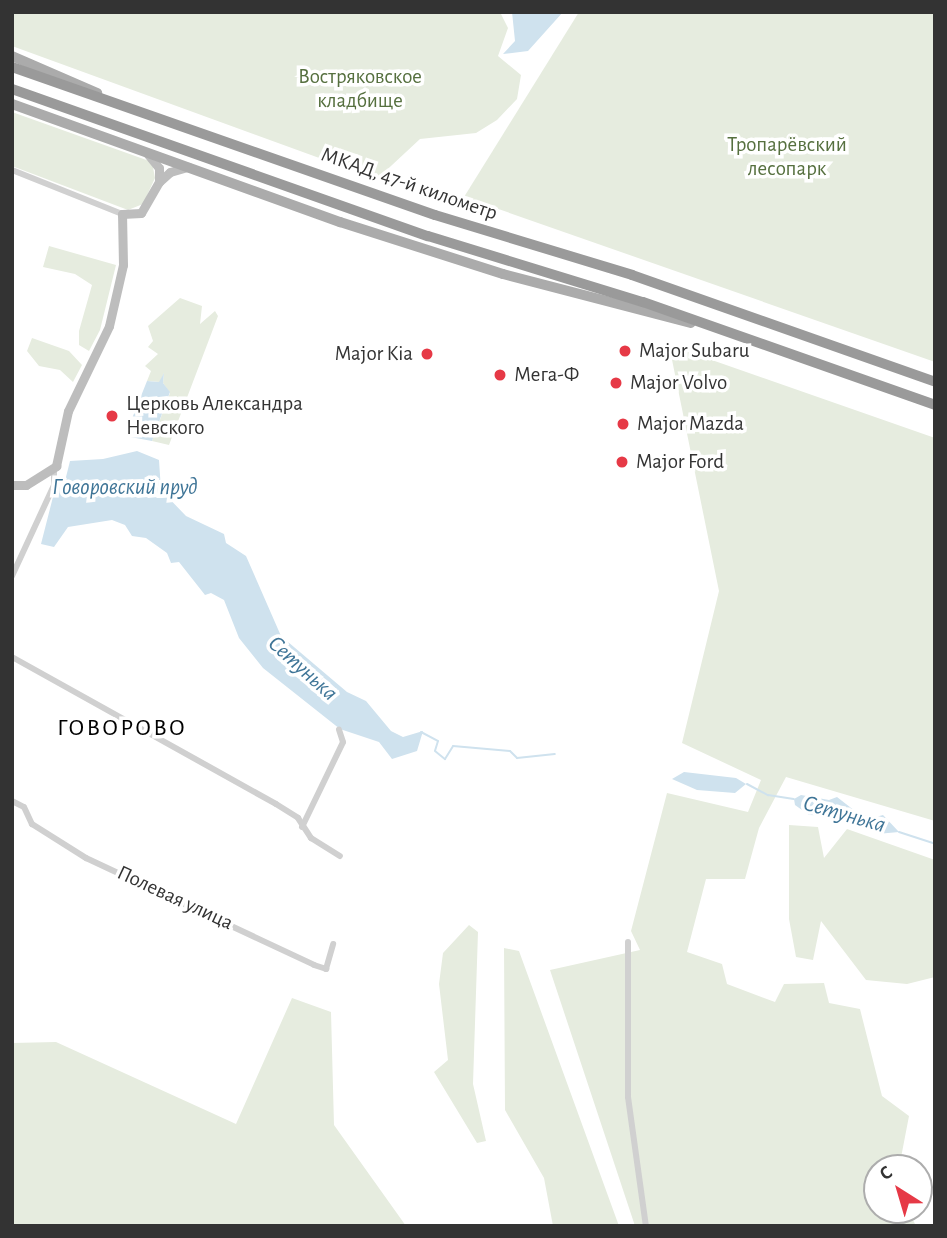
<!DOCTYPE html>
<meta charset="utf-8">
<style>
body{margin:0}
#map{position:relative;width:947px;height:1238px;overflow:hidden;background:#fff;font-family:"Alegreya Sans",sans-serif}
div>[style]{position:absolute}
.green>*{inset:0;background:#e6ecdf}
.water>*{inset:0;background:#cfe2ee}
.stream>*{height:2px;margin:-1px;padding:0 1px;transform-origin:1px;border-radius:1px;background:#cfe2ee}
.street>*{height:6px;margin:-3px;padding:0 3px;transform-origin:3px;border-radius:3px;background:#d0d0d0}
.secondary>*{height:9px;margin:-4.5px;padding:0 4.5px;transform-origin:4.5px;border-radius:4.5px;background:#bdbdbd}
.primary>*{height:10px;margin:-5px;padding:0 5px;transform-origin:5px;border-radius:5px;background:#ababab}
.highway>*{height:10px;margin:-5px;padding:0 5px;transform-origin:5px;border-radius:5px;background:#9a9a9a}
.dots>*{width:19px;height:19px;translate:-50% -50%;box-sizing:border-box;border:4px solid #fff;border-radius:50%}
span{translate:-50% -50%;white-space:nowrap;text-align:center;line-height:1.15;-webkit-text-stroke:7px #fff;paint-order:stroke}
.park-label{font-size:21px;color:#56703f}
.street-label{font-size:21px;color:#333}
.poi-label{font-size:21px;color:#333}
.left{translate:0 -50%;text-align:left}
.right{translate:-100% -50%;text-align:right}
.water-label{font-size:23px;color:#3f7597;font-style:italic}
.quarter-label{font-size:24px;color:#000;letter-spacing:2px}
.frame{position:absolute;inset:0;border:14px solid #333;pointer-events:none}
.north{position:absolute;left:863px;top:1154px;width:70px;height:70px;box-sizing:border-box;background:#fff;border:2px solid #adadad;border-radius:50%;rotate:323deg;font-size:19px;font-weight:700;line-height:28px;text-align:center;color:#333}
.north::after{content:'';display:block;margin:auto;width:24px;height:32px;background:#e63946;clip-path:polygon(50% 0,100% 100%,50% 72%,0 100%)}
</style>
<div id="map">
<div class="green">
<div style="clip-path:polygon(12px 12px,500px 12px,508px 28px,498px 56px,521px 75px,517px 99px,497px 120px,476px 133px,420px 139px,377px 179px,12px 46px)"></div>
<div style="clip-path:polygon(579px 12px,935px 12px,935px 362px,464px 197px)"></div>
<div style="clip-path:polygon(12px 112px,152px 162px,155px 178px,143px 204px,128px 210px,12px 166px)"></div>
<div style="clip-path:polygon(49px 246px,116px 265px,100px 330px,89px 351px,79px 345px,79px 331px,92px 285px,75px 274px,43px 267px)"></div>
<div style="clip-path:polygon(180px 298px,202px 306px,200px 324px,215px 311px,218px 316px,169px 445px,152px 441px,170px 393px,163px 383px,164px 373px,160px 382px,147px 381px,151px 371px,145px 366px,158px 354px,148px 347px,153px 341px,148px 326px)"></div>
<div style="clip-path:polygon(32px 338px,69px 351px,82px 365px,73px 382px,60px 370px,39px 366px,27px 351px)"></div>
<div style="clip-path:polygon(669px 345px,935px 438px,935px 821px,786px 777px,759px 828px,745px 879px,706px 879px,687px 952px,722px 964px,727px 984px,775px 1002px,784px 984px,824px 983px,829px 1003px,860px 1009px,882px 1096px,909px 1116px,899px 1168px,877px 1168px,877px 1210px,908px 1210px,916px 1226px,635px 1226px,550px 970px,640px 950px,631px 931px,667px 793px,748px 812px,761px 780px,682px 743px,719px 591px)"></div>
<div style="clip-path:polygon(789px 825px,818px 827px,824px 858px,847px 829px,935px 860px,935px 977px,907px 984px,866px 980px,821px 921px,813px 960px,796px 957px,789px 919px)"></div>
<div style="clip-path:polygon(469px 925px,478px 932px,473px 1084px,486px 1141px,477px 1143px,434px 1072px,448px 1060px,439px 984px,443px 953px)"></div>
<div style="clip-path:polygon(504px 948px,519px 951px,619px 1226px,553px 1226px,544px 1178px,505px 1110px)"></div>
<div style="clip-path:polygon(292px 998px,331px 1012px,334px 1125px,406px 1226px,12px 1226px,12px 1043px,56px 1042px,236px 1124px)"></div>
</div>
<div class="water">
<div style="clip-path:polygon(512px 12px,563px 12px,528px 51px,503px 54px,515px 41px)"></div>
<div style="clip-path:polygon(164px 373px,163px 383px,170px 392px,152px 441px,125px 436px,147px 381px,159px 382px)"></div>
<div style="clip-path:polygon(137px 451px,159px 460px,161px 490px,186px 516px,224px 534px,226px 543px,246px 556px,281px 636px,347px 692px,366px 701px,391px 731px,403px 737px,423px 731px,417px 751px,392px 759px,379px 742px,340px 729px,263px 668px,239px 638px,224px 600px,211px 593px,205px 595px,179px 562px,171px 563px,167px 553px,146px 538px,132px 536px,125px 525px,112px 520px,68px 527px,54px 547px,41px 544px,54px 493px,65px 481px,70px 461px,103px 459px)"></div>
<div style="clip-path:polygon(684px 772px,736px 778px,746px 784px,735px 793px,697px 790px,672px 779px)"></div>
<div style="clip-path:polygon(801px 795px,829px 800px,837px 797px,855px 811px,872px 818px,883px 815px,899px 832px,877px 834px,840px 816px,809px 815px,795px 805px,794px 799px)"></div>
</div>
<div class="stream">
<div style="left:421px;top:732px;width:19px;rotate:28deg"></div>
<div style="left:438px;top:741px;width:10px;rotate:107deg"></div>
<div style="left:435px;top:751px;width:13px;rotate:39deg"></div>
<div style="left:445px;top:759px;width:15px;rotate:-58deg"></div>
<div style="left:453px;top:746px;width:57px;rotate:5deg"></div>
<div style="left:510px;top:751px;width:10px;rotate:45deg"></div>
<div style="left:517px;top:758px;width:38px;rotate:-6deg"></div>
<div style="left:747px;top:784px;width:24px;rotate:28deg"></div>
<div style="left:768px;top:795px;width:26px;rotate:9deg"></div>
<div style="left:899px;top:832px;width:38px;rotate:18deg"></div>
</div>
<div class="street">
<div style="left:12px;top:170px;width:118px;rotate:21.8deg"></div>
<div style="left:12px;top:576px;width:100px;rotate:-65.2deg"></div>
<div style="left:54px;top:485px;width:15px;rotate:-90deg"></div>
<div style="left:12px;top:657px;width:302px;rotate:29.1deg"></div>
<div style="left:276px;top:804px;width:26px;rotate:32deg"></div>
<div style="left:298px;top:818px;width:24px;rotate:57deg"></div>
<div style="left:311px;top:838px;width:34px;rotate:32deg"></div>
<div style="left:12px;top:801px;width:13px;rotate:27deg"></div>
<div style="left:24px;top:807px;width:19px;rotate:65deg"></div>
<div style="left:32px;top:824px;width:64px;rotate:32.2deg"></div>
<div style="left:86px;top:858px;width:252px;rotate:25.1deg"></div>
<div style="left:314px;top:965px;width:13px;rotate:18deg"></div>
<div style="left:326px;top:969px;width:26px;rotate:-74deg"></div>
<div style="left:302px;top:827px;width:94px;rotate:-64.2deg"></div>
<div style="left:343px;top:742px;width:13px;rotate:-108deg"></div>
<div style="left:628px;top:942px;width:155px;rotate:90deg"></div>
<div style="left:628px;top:1097px;width:130px;rotate:82.1deg"></div>
</div>
<div class="secondary">
<div style="left:159px;top:182px;width:15px;rotate:-42deg"></div>
<div style="left:170px;top:172px;width:19px;rotate:-16deg"></div>
<div style="left:12px;top:485px;width:14px"></div>
<div style="left:26px;top:485px;width:36px;rotate:-32deg"></div>
<div style="left:56px;top:466px;width:56px;rotate:-77.7deg"></div>
<div style="left:68px;top:411px;width:94px;rotate:-64.2deg"></div>
<div style="left:109px;top:326px;width:63px;rotate:-77.1deg"></div>
<div style="left:123px;top:265px;width:51px;rotate:-91.1deg"></div>
<div style="left:122px;top:214px;width:19px;rotate:-3deg"></div>
<div style="left:141px;top:213px;width:36px;rotate:-60deg"></div>
<div style="left:159px;top:182px;width:14px;rotate:-90deg"></div>
<div style="left:159px;top:168px;width:19px;rotate:-129deg"></div>
</div>
<div class="primary">
<div style="left:12px;top:56px;width:93px;rotate:23.5deg"></div>
<div style="left:12px;top:104px;width:349px;rotate:19.8deg"></div>
<div style="left:340px;top:222px;width:171px;rotate:17.7deg"></div>
<div style="left:503px;top:274px;width:194px;rotate:14.6deg"></div>
</div>
<div class="highway">
<div style="left:12px;top:67px;width:448px;rotate:19.3deg"></div>
<div style="left:435px;top:215px;width:206px;rotate:16.9deg"></div>
<div style="left:632px;top:275px;width:321px;rotate:19.4deg"></div>
<div style="left:12px;top:89px;width:441px;rotate:19.5deg"></div>
<div style="left:428px;top:236px;width:225px;rotate:17.1deg"></div>
<div style="left:643px;top:302px;width:310px;rotate:19.4deg"></div>
</div>
<div class="dots">
<div style="left:625px;top:351px;background:#e63946"></div>
<div style="left:427px;top:354px;background:#e63946"></div>
<div style="left:500px;top:375px;background:#e63946"></div>
<div style="left:616px;top:383px;background:#e63946"></div>
<div style="left:112px;top:416px;background:#e63946"></div>
<div style="left:623px;top:424px;background:#e63946"></div>
<div style="left:622px;top:462px;background:#e63946"></div>
</div>
<div class="park-label">
<span style="left:360px;top:89px">Востряковское<br>кладбище</span>
<span style="left:787px;top:157px">Тропарёвский<br>лесопарк</span>
</div>
<div class="street-label">
<span style="left:409px;top:184px;rotate:19deg">МКАД, 47-й километр</span>
<span style="left:175px;top:898px;rotate:25deg">Полевая улица</span>
</div>
<div class="poi-label">
<span class="left" style="left:639px;top:351px">Major Subaru</span>
<span class="right" style="left:413px;top:354px">Major Kia</span>
<span class="left" style="left:514px;top:375px">Мега-Ф</span>
<span class="left" style="left:630px;top:383px">Major Volvo</span>
<span class="left" style="left:126px;top:416px">Церковь Александра<br>Невского</span>
<span class="left" style="left:637px;top:424px">Major Mazda</span>
<span class="left" style="left:636px;top:462px">Major Ford</span>
</div>
<div class="water-label">
<span style="left:125px;top:488px">Говоровский пруд</span>
<span style="left:302px;top:669px;rotate:42deg">Сетунька</span>
<span style="left:844px;top:815px;rotate:16deg">Сетунька</span>
</div>
<div class="quarter-label">
<span style="left:122px;top:729px">ГОВОРОВО</span>
</div>
<div class="frame"></div>
<div class="north">С</div>
</div>
